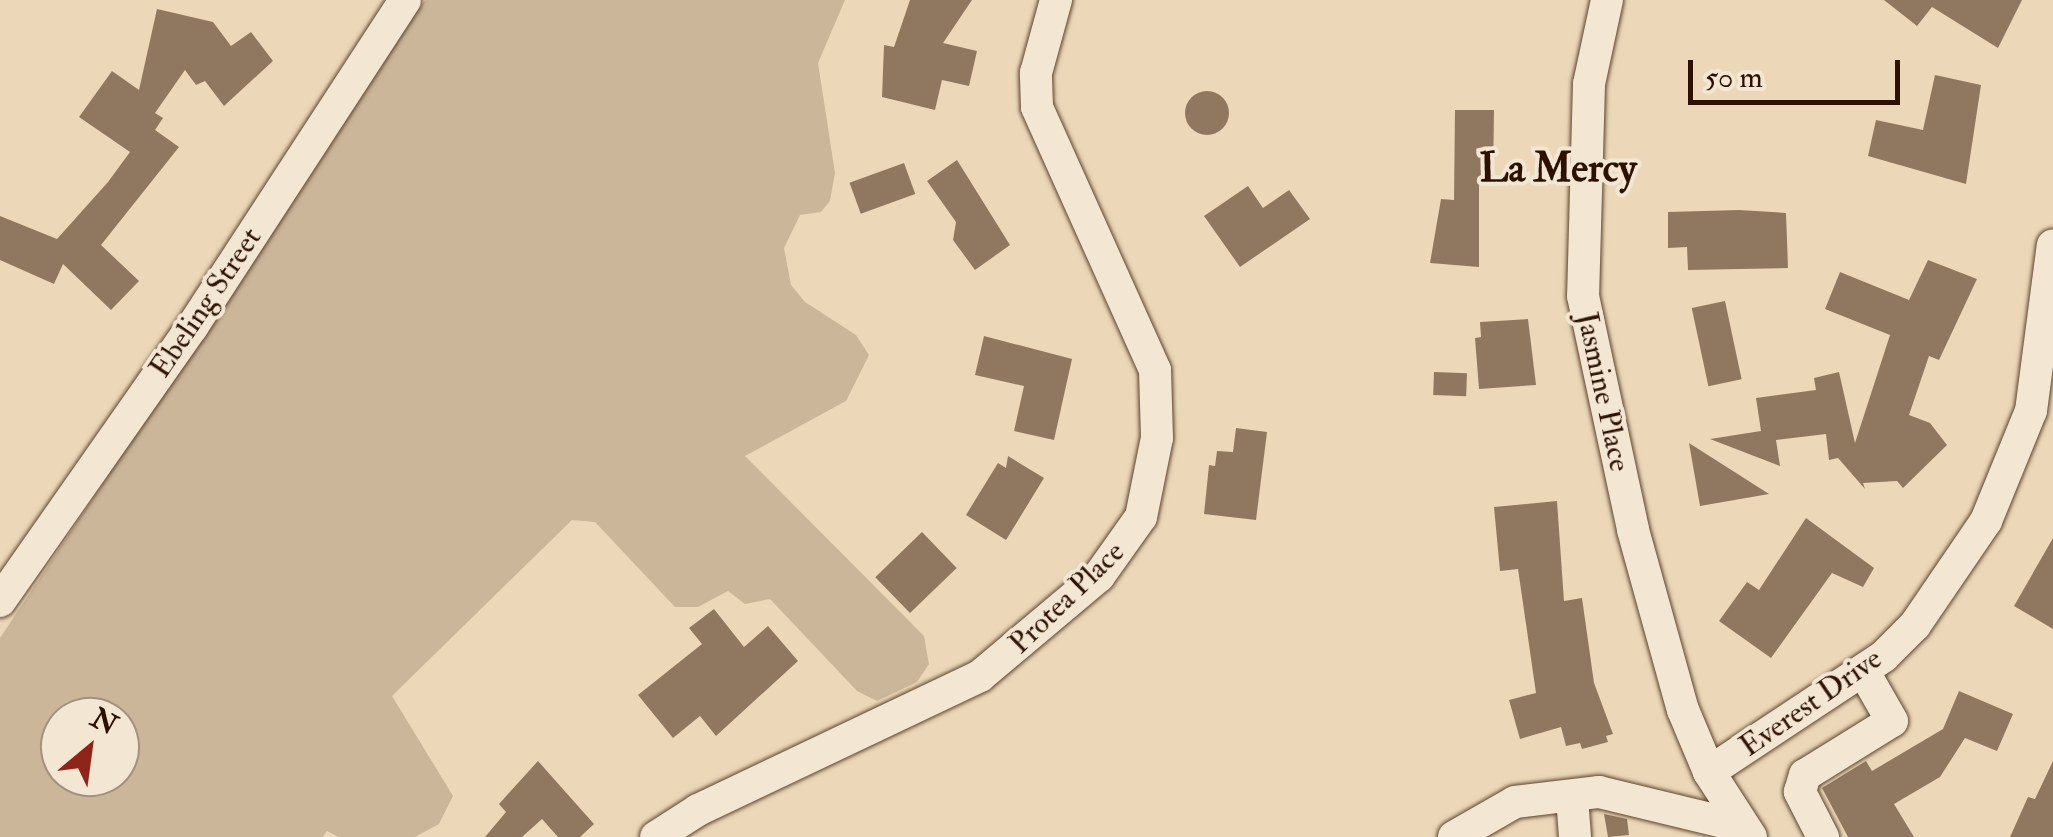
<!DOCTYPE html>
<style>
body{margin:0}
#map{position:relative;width:2053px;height:837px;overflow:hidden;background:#ecd8b9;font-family:"IM FELL Double Pica",serif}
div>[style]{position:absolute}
.green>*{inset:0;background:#cbb69a}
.building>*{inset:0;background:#907860;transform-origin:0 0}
.round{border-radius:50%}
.roads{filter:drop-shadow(0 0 2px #5c432e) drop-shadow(0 0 2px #5c432e)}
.minor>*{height:32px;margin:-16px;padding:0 16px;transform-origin:16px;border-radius:16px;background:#f3e6d2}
span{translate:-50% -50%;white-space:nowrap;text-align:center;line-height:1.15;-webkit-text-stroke:8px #f3e6d2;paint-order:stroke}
.street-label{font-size:30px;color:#2c1100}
.district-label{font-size:40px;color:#2c1100;font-weight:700}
.north{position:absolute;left:40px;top:697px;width:100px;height:100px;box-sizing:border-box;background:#f3e6d2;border:2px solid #a3917e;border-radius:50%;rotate:29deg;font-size:28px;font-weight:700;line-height:40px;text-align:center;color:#2c1100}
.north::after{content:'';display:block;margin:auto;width:35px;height:45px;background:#8f2418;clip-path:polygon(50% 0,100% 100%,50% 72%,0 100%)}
.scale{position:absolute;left:1688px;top:60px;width:212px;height:45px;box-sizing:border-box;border:5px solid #2c1100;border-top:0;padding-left:12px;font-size:30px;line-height:35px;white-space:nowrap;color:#2c1100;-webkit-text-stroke:8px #f3e6d2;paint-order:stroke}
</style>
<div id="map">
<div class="green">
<div style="clip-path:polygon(evenodd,425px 0,845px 0,818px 63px,835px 173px,830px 201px,821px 212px,800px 215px,784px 248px,791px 285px,805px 302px,856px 335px,869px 355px,846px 401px,745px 456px,924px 636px,929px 664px,917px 682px,877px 701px,857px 691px,770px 599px,745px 604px,728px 591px,698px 607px,675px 607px,595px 522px,572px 520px,392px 696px,453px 796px,439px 824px,415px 837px,338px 837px,327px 831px,323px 837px,0 837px,0 638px,425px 0,120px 717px,120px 777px,60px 777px,60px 717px,120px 717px)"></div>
</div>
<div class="building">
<div style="clip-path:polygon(910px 0,972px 0,943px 43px,977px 51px,969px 86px,942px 80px,935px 110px,882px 97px,884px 45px,894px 47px)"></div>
<div style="clip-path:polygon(1884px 0,2022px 0,1998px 48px,1932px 7px,1917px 26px)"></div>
<div style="clip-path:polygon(157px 9px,213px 22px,231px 46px,251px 32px,273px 61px,224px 106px,205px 81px,196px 85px,185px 70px,155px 113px,163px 118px,155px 130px,179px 147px,101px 245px,139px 281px,111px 310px,63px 264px,54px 284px,0 260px,0 216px,57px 239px,108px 182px,130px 152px,79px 117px,112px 71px,139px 90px)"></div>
<div style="clip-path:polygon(1935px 75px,1981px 85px,1966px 184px,1868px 156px,1876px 120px,1923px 130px)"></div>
<div class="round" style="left:1185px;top:91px;width:44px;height:44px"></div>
<div style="clip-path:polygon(1455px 110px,1494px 110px,1493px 179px,1479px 178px,1479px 267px,1430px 263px,1441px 199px,1454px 200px)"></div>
<div style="clip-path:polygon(957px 160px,1010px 245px,975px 270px,953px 240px,956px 222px,927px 181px)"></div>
<div style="left:904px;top:163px;width:33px;height:58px;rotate:70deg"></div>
<div style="clip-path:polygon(1248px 186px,1263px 208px,1289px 190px,1310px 219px,1240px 267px,1204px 216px)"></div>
<div style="clip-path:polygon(1739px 210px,1786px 213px,1788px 268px,1688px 270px,1687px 247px,1668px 248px,1668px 212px)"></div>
<div style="clip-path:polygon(1928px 260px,1977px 279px,1939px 360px,1929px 356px,1909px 415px,1930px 423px,1947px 445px,1903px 488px,1897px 481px,1863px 483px,1865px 489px,1838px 458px,1829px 460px,1826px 434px,1776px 440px,1780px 466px,1710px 439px,1761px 431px,1756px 398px,1816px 390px,1814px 378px,1839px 372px,1855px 443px,1890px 335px,1825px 309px,1840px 272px,1909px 300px)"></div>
<div style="left:1725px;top:301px;width:80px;height:34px;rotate:78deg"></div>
<div style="clip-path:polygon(1528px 319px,1536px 385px,1479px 389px,1475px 338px,1481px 337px,1480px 322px)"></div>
<div style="clip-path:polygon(984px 336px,1072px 359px,1054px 440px,1014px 431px,1024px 386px,975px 375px)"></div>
<div style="left:1434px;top:372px;width:33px;height:23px;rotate:2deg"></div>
<div style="clip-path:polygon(1236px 428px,1267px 432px,1256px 520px,1204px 514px,1209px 465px,1215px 466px,1217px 451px,1233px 452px)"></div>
<div style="clip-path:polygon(1689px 443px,1769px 494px,1700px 506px)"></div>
<div style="clip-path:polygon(1008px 456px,1044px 478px,1006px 540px,966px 515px,998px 463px,1006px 468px)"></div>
<div style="clip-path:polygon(1557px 501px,1564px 601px,1582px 598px,1594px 683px,1613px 734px,1606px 736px,1608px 742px,1582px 749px,1580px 743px,1566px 746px,1561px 727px,1520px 739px,1509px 700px,1536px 693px,1518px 569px,1500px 571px,1494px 507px)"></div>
<div style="clip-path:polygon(1806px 518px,1874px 568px,1863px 587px,1832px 573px,1771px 658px,1719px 621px,1747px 582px,1759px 590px)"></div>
<div style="left:922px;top:532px;width:50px;height:65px;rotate:46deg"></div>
<div style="clip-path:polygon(2053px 538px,2053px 629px,2014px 606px)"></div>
<div style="clip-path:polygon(714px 609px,744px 647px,768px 626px,798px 661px,716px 736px,700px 716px,673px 738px,638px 695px,702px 644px,689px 628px)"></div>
<div style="clip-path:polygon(1959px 691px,2013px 714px,1997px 751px,1965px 738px,1940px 777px,1894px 804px,1914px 837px,1848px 837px,1822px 788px,1866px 761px,1872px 771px,1943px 729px)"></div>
<div style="clip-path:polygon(538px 761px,594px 824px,580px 837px,558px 837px,542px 819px,522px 837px,485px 837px,506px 812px,499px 804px)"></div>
<div style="clip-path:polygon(2053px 761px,2053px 837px,2010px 837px,2028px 797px,2035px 799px)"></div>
<div style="clip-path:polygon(1604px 814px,1627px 819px,1629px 835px,1608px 837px)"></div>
</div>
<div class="roads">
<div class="minor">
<div style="left:1607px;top:0;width:86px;rotate:102.1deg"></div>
<div style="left:1589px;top:84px;width:212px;rotate:91.6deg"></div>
<div style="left:1583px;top:296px;width:239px;rotate:77.9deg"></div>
<div style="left:1633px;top:530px;width:187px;rotate:74.5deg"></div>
<div style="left:1683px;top:710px;width:67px;rotate:67.2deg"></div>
<div style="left:1709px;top:772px;width:77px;rotate:57.1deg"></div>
<div style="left:0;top:601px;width:335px;rotate:-55deg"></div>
<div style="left:192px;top:327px;width:390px;rotate:-56.9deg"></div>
<div style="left:1709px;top:772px;width:210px;rotate:-33.5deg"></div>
<div style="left:1884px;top:656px;width:44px;rotate:-45deg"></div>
<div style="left:1915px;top:625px;width:126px;rotate:-55.7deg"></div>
<div style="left:1986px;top:521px;width:119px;rotate:-67.8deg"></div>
<div style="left:2031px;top:411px;width:167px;rotate:-82.5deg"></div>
<div style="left:1572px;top:797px;width:40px;rotate:85.7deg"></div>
<div style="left:656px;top:837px;width:50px;rotate:-32.7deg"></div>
<div style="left:698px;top:810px;width:312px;rotate:-25.4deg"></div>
<div style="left:980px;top:676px;width:155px;rotate:-40deg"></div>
<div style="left:1099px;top:576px;width:72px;rotate:-54.6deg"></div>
<div style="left:1141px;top:517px;width:81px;rotate:-78.6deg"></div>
<div style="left:1157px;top:438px;width:68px;rotate:-91.7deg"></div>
<div style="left:1155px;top:370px;width:288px;rotate:-114.2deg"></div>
<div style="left:1037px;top:107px;width:34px;rotate:-92deg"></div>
<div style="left:1036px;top:73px;width:76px;rotate:-74.7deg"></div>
<div style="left:1454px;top:837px;width:70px;rotate:-29.8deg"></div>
<div style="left:1515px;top:802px;width:85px;rotate:-6.8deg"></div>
<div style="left:1599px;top:792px;width:149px;rotate:13.6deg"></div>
<div style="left:1823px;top:837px;width:51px;rotate:-117.1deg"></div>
<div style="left:1800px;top:792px;width:18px;rotate:-74deg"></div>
<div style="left:1805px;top:775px;width:102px;rotate:-31.8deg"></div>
<div style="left:1892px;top:721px;width:56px;rotate:-119.7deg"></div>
</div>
</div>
<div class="street-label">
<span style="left:206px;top:303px;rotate:-56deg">Ebeling Street</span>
<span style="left:1603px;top:392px;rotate:78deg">Jasmine Place</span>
<span style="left:1067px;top:598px;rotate:-44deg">Protea Place</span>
<span style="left:1811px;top:703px;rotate:-35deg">Everest Drive</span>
</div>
<div class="district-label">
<span style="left:1558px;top:169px">La Mercy</span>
</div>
<div class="north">N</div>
<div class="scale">50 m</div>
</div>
